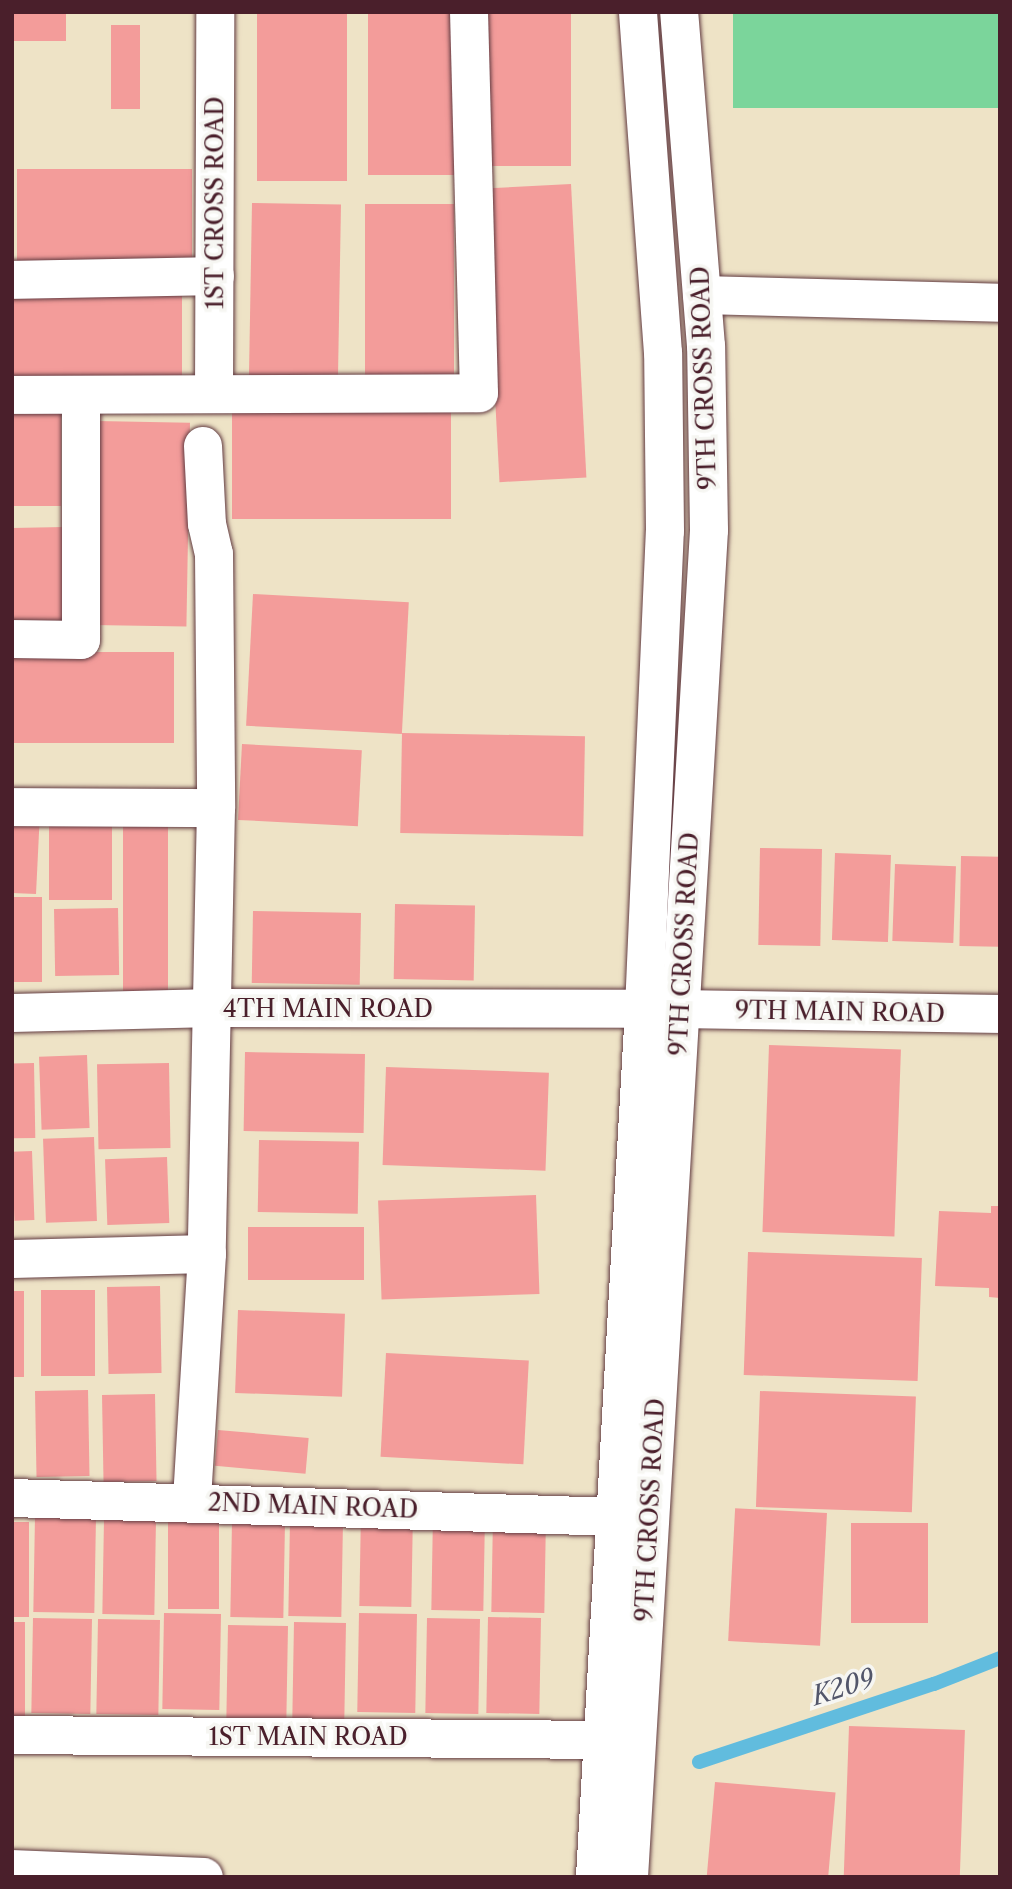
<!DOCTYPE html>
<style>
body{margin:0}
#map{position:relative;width:1012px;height:1889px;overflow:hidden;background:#eee3c6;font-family:"Libre Caslon Text",serif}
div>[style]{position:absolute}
.green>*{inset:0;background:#7bd59b;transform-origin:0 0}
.stream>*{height:14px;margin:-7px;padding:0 7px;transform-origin:7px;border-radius:7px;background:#61bcde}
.building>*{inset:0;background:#f39c9a;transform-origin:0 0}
.roads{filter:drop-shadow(0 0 2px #633c42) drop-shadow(0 0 2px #633c42)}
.minor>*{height:38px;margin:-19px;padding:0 19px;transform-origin:19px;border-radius:19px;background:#fff}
.secondary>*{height:38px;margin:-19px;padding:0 19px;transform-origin:19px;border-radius:19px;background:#fff}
span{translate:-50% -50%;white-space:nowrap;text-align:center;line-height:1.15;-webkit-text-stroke:7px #f6f6f2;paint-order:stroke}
.street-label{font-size:24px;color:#4a1f2b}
.water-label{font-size:26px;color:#52566a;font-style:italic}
.frame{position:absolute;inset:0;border:14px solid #4a1f2b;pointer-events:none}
</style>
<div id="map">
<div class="green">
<div style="left:733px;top:12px;width:267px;height:96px"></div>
</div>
<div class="stream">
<div style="left:699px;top:1762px;width:248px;rotate:-18.4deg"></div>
<div style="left:934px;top:1684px;width:71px;rotate:-21.5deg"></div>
</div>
<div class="building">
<div style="left:12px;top:12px;width:54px;height:29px"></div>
<div style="left:257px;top:12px;width:90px;height:169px"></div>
<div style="left:368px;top:12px;width:89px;height:163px"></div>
<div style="left:480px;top:12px;width:91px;height:154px"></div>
<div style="left:111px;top:25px;width:29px;height:84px"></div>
<div style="left:17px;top:169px;width:175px;height:94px"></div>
<div style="left:571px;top:184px;width:294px;height:87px;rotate:87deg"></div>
<div style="left:252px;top:203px;width:89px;height:173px;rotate:1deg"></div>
<div style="left:365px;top:204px;width:89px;height:172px"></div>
<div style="left:182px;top:285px;width:92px;height:170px;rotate:90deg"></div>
<div style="left:232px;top:400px;width:219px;height:119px"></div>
<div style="left:12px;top:412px;width:49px;height:94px"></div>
<div style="left:96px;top:421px;width:94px;height:204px;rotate:1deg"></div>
<div style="left:64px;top:527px;width:94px;height:52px;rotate:89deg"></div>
<div style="left:253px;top:594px;width:156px;height:132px;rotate:3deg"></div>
<div style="left:13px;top:652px;width:161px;height:91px"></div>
<div style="left:402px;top:733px;width:183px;height:100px;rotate:1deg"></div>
<div style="left:242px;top:744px;width:120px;height:76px;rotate:3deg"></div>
<div style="clip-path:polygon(12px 811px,40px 812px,36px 894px,12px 893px)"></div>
<div style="left:49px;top:817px;width:63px;height:83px"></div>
<div style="left:123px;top:822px;width:45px;height:169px"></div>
<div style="left:760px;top:848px;width:62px;height:97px;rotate:1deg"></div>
<div style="left:835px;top:853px;width:56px;height:87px;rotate:2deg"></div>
<div style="left:961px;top:856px;width:39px;height:90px;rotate:1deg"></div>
<div style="left:895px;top:864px;width:61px;height:77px;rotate:2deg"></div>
<div style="left:12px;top:897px;width:30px;height:85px"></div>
<div style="left:395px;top:904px;width:80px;height:75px;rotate:1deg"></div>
<div style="left:118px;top:908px;width:67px;height:64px;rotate:89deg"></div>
<div style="left:253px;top:911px;width:108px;height:72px;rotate:1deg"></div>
<div style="left:769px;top:1045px;width:132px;height:187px;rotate:2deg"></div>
<div style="left:245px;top:1052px;width:120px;height:79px;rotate:1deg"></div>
<div style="left:87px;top:1055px;width:73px;height:48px;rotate:88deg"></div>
<div style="left:34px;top:1063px;width:75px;height:22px;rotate:89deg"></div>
<div style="left:169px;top:1063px;width:85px;height:72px;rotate:89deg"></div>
<div style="left:386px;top:1067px;width:163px;height:98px;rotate:2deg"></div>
<div style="left:94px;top:1137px;width:84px;height:51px;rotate:88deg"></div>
<div style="left:259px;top:1140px;width:100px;height:72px;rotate:1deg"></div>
<div style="left:32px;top:1151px;width:69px;height:20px;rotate:88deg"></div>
<div style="left:167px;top:1157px;width:66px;height:62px;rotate:88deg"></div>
<div style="left:536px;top:1195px;width:99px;height:158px;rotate:88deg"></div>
<div style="clip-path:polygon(991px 1206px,1000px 1206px,1000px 1298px,989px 1297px,989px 1288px,935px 1286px,939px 1211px,991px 1213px)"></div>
<div style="left:248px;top:1227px;width:116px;height:53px"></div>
<div style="left:748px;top:1252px;width:174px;height:123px;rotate:2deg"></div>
<div style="left:160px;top:1286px;width:87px;height:53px;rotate:89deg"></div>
<div style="left:95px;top:1290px;width:86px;height:54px;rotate:90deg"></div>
<div style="left:12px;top:1291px;width:12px;height:86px"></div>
<div style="left:238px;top:1310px;width:107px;height:83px;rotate:2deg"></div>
<div style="left:386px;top:1353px;width:143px;height:104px;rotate:3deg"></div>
<div style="left:88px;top:1390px;width:86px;height:53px;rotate:89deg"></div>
<div style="left:760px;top:1391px;width:156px;height:116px;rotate:2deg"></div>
<div style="left:155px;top:1394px;width:87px;height:53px;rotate:89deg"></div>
<div style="left:218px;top:1430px;width:91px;height:36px;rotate:5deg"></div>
<div style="left:361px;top:1510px;width:52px;height:96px;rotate:1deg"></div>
<div style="left:827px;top:1513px;width:133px;height:92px;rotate:93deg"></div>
<div style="left:168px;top:1514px;width:51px;height:95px"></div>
<div style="left:433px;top:1514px;width:52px;height:96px;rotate:1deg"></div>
<div style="left:35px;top:1516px;width:61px;height:96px;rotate:1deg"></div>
<div style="left:493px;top:1516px;width:53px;height:96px;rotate:1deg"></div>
<div style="left:104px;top:1519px;width:52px;height:95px;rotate:1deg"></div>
<div style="left:290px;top:1520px;width:53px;height:96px;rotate:1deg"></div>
<div style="left:232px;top:1521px;width:53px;height:96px;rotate:1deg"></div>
<div style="left:12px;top:1522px;width:17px;height:95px"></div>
<div style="left:851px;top:1523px;width:77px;height:100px"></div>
<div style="left:164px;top:1613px;width:57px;height:96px;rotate:1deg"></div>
<div style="left:359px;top:1613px;width:58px;height:99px;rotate:1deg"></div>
<div style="left:488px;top:1617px;width:53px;height:96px;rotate:1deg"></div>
<div style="left:33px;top:1618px;width:59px;height:95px;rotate:1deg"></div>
<div style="left:427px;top:1618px;width:53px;height:95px;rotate:1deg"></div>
<div style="left:98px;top:1619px;width:62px;height:95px;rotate:1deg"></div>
<div style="left:12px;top:1622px;width:13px;height:96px"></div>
<div style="left:294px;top:1622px;width:52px;height:96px;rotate:1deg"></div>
<div style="left:228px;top:1625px;width:60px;height:96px;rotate:1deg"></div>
<div style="left:849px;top:1726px;width:116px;height:151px;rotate:2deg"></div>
<div style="left:715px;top:1782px;width:121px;height:95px;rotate:5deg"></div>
</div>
<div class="roads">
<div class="minor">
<div style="left:12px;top:280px;width:203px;rotate:-1.1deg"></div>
<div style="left:702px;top:295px;width:298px;rotate:1.5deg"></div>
<div style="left:214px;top:393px;width:381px;rotate:-89.8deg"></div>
<div style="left:12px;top:395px;width:467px;rotate:-0.2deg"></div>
<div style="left:479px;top:393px;width:381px;rotate:-91.5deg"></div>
<div style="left:203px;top:446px;width:78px;rotate:87.1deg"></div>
<div style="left:207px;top:524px;width:31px;rotate:77deg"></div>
<div style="left:214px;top:554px;width:254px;rotate:89.5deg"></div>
<div style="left:12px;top:639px;width:69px;rotate:0.8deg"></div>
<div style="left:81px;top:640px;width:245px;rotate:-90deg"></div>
<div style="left:12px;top:807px;width:204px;rotate:0.3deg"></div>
<div style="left:216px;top:808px;width:446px;rotate:91.2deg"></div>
<div style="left:207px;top:1254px;width:248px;rotate:93.5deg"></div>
<div style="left:680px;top:1009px;width:320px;rotate:0.9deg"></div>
<div style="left:12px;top:1013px;width:202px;rotate:-1.4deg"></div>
<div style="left:214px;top:1008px;width:430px;rotate:0.1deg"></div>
<div style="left:12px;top:1259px;width:195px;rotate:-1.5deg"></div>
<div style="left:12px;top:1498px;width:603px;rotate:1.8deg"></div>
<div style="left:12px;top:1735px;width:592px;rotate:0.48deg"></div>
<div style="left:12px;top:1869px;width:192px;rotate:2.4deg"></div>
</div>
<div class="secondary">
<div style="left:595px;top:1877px;width:869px;rotate:-86.77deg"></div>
<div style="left:644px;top:1009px;width:478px;rotate:-87.5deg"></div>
<div style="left:665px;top:531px;width:178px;rotate:-90.6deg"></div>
<div style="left:663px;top:353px;width:342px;rotate:-94.2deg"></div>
<div style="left:629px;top:1877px;width:1349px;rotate:-86.6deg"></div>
<div style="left:709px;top:530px;width:184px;rotate:-90.9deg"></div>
<div style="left:706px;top:346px;width:335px;rotate:-94.6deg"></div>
</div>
</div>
<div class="street-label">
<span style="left:215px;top:203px;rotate:-90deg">1ST CROSS ROAD</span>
<span style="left:704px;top:378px;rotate:-92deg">9TH CROSS ROAD</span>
<span style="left:684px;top:944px;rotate:-87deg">9TH CROSS ROAD</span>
<span style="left:328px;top:1009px">4TH MAIN ROAD</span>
<span style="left:840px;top:1012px;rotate:1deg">9TH MAIN ROAD</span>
<span style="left:313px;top:1506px;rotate:2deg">2ND MAIN ROAD</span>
<span style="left:650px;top:1510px;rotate:-87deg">9TH CROSS ROAD</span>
<span style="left:308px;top:1737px">1ST MAIN ROAD</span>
</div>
<div class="water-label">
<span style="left:843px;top:1688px;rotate:-18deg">K209</span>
</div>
<div class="frame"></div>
</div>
